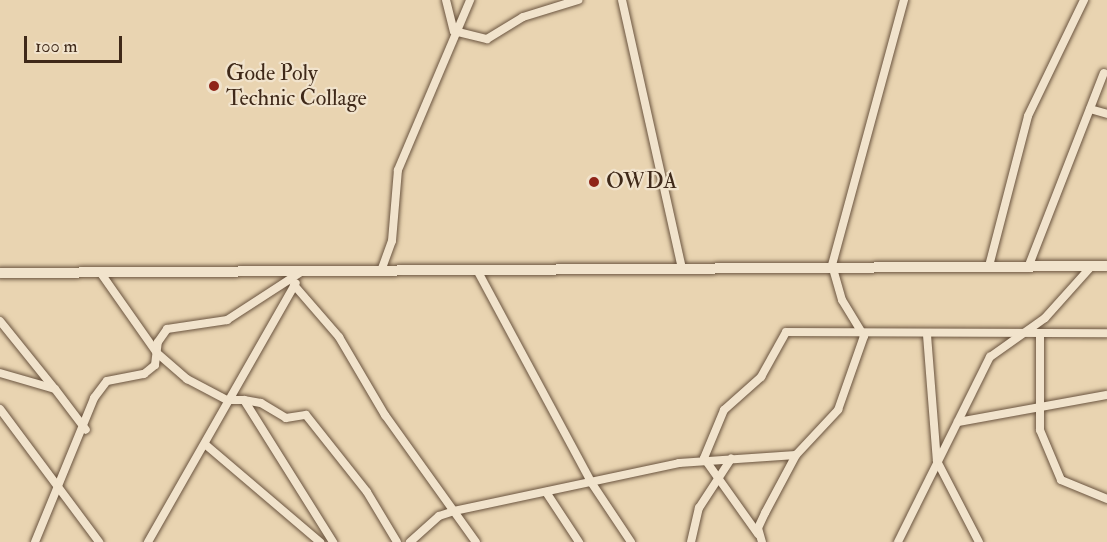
<!DOCTYPE html>
<style>
body{margin:0}
#map{position:relative;width:1107px;height:542px;overflow:hidden;background:#e9d4b1;font-family:"IM FELL Double Pica",serif}
div>[style]{position:absolute}
.roads{filter:drop-shadow(0 0 2px #6a543f) drop-shadow(0 0 2px #6a543f)}
.street>*{height:8px;margin:-4px;padding:0 4px;transform-origin:4px;border-radius:4px;background:#f1e3cc}
.secondary>*{height:10px;margin:-5px;padding:0 5px;transform-origin:5px;border-radius:5px;background:#f1e3cc}
.dots>*{width:16px;height:16px;translate:-50% -50%;box-sizing:border-box;border:3px solid #f1e3cc;border-radius:50%}
span{translate:-50% -50%;white-space:nowrap;text-align:center;line-height:1.15;-webkit-text-stroke:4.5px #f1e3cc;paint-order:stroke}
.poi-label{font-size:22px;color:#3f2919}
.left{translate:0 -50%;text-align:left}
.scale{position:absolute;left:24px;top:36px;width:98px;height:27px;box-sizing:border-box;border:3px solid #3f2919;border-top:0;padding-left:8px;font-size:18px;line-height:21px;white-space:nowrap;color:#3f2919;-webkit-text-stroke:4px #f1e3cc;paint-order:stroke}
</style>
<div id="map">
<div class="roads">
<div class="street">
<div style="left:446px;top:0;width:32px;rotate:76deg"></div>
<div style="left:454px;top:31px;width:34px;rotate:14deg"></div>
<div style="left:487px;top:39px;width:42px;rotate:-31.4deg"></div>
<div style="left:523px;top:17px;width:58px;rotate:-17.2deg"></div>
<div style="left:622px;top:0;width:275px;rotate:77.4deg"></div>
<div style="left:1090px;top:109px;width:18px;rotate:16deg"></div>
<div style="left:1029px;top:265px;width:206px;rotate:-68.7deg"></div>
<div style="left:989px;top:266px;width:155px;rotate:-75.4deg"></div>
<div style="left:1028px;top:116px;width:129px;rotate:-64.2deg"></div>
<div style="left:477px;top:270px;width:241px;rotate:61.7deg"></div>
<div style="left:591px;top:482px;width:72px;rotate:56.3deg"></div>
<div style="left:381px;top:271px;width:32px;rotate:-70deg"></div>
<div style="left:392px;top:241px;width:71px;rotate:-85.2deg"></div>
<div style="left:398px;top:170px;width:185px;rotate:-67deg"></div>
<div style="left:100px;top:272px;width:99px;rotate:54.9deg"></div>
<div style="left:157px;top:353px;width:40px;rotate:41deg"></div>
<div style="left:187px;top:379px;width:45px;rotate:27.7deg"></div>
<div style="left:227px;top:400px;width:17px"></div>
<div style="left:244px;top:400px;width:168px;rotate:57.9deg"></div>
<div style="left:294px;top:285px;width:69px;rotate:49.1deg"></div>
<div style="left:339px;top:337px;width:91px;rotate:59.5deg"></div>
<div style="left:385px;top:415px;width:156px;rotate:54.4deg"></div>
<div style="left:0;top:321px;width:86px;rotate:51.1deg"></div>
<div style="left:1040px;top:334px;width:96px;rotate:90deg"></div>
<div style="left:1040px;top:430px;width:54px;rotate:67.2deg"></div>
<div style="left:1061px;top:480px;width:50px;rotate:22.4deg"></div>
<div style="left:927px;top:335px;width:126px;rotate:85.5deg"></div>
<div style="left:937px;top:461px;width:91px;rotate:62.6deg"></div>
<div style="left:0;top:373px;width:57px;rotate:16.2deg"></div>
<div style="left:55px;top:389px;width:51px;rotate:52.9deg"></div>
<div style="left:244px;top:400px;width:17px;rotate:10deg"></div>
<div style="left:261px;top:403px;width:29px;rotate:31deg"></div>
<div style="left:286px;top:418px;width:20px;rotate:-9deg"></div>
<div style="left:306px;top:415px;width:98px;rotate:51.6deg"></div>
<div style="left:367px;top:492px;width:58px;rotate:59deg"></div>
<div style="left:0;top:409px;width:166px;rotate:53.3deg"></div>
<div style="left:958px;top:422px;width:151px;rotate:-10.3deg"></div>
<div style="left:206px;top:445px;width:150px;rotate:40.4deg"></div>
<div style="left:546px;top:492px;width:60px;rotate:56.6deg"></div>
<div style="left:758px;top:534px;width:93px;rotate:-125.4deg"></div>
<div style="left:704px;top:458px;width:52px;rotate:-67.4deg"></div>
<div style="left:724px;top:410px;width:50px;rotate:-41.7deg"></div>
<div style="left:761px;top:377px;width:51px;rotate:-60.9deg"></div>
<div style="left:786px;top:332px;width:321px;rotate:0.2deg"></div>
<div style="left:35px;top:542px;width:156px;rotate:-67.7deg"></div>
<div style="left:94px;top:398px;width:21px;rotate:-53deg"></div>
<div style="left:107px;top:381px;width:38px;rotate:-11deg"></div>
<div style="left:144px;top:374px;width:14px;rotate:-39deg"></div>
<div style="left:155px;top:365px;width:23px;rotate:-83deg"></div>
<div style="left:158px;top:342px;width:16px;rotate:-55deg"></div>
<div style="left:167px;top:329px;width:61px;rotate:-8.5deg"></div>
<div style="left:227px;top:320px;width:88px;rotate:-33deg"></div>
<div style="left:148px;top:542px;width:298px;rotate:-60.3deg"></div>
<div style="left:410px;top:542px;width:39px;rotate:-42deg"></div>
<div style="left:439px;top:516px;width:16px;rotate:-18deg"></div>
<div style="left:454px;top:511px;width:230px;rotate:-12deg"></div>
<div style="left:679px;top:463px;width:117px;rotate:-3.9deg"></div>
<div style="left:691px;top:542px;width:35px;rotate:-77deg"></div>
<div style="left:699px;top:508px;width:59px;rotate:-56.9deg"></div>
<div style="left:762px;top:542px;width:15px;rotate:-106deg"></div>
<div style="left:758px;top:528px;width:17px;rotate:-65deg"></div>
<div style="left:765px;top:513px;width:66px;rotate:-61.9deg"></div>
<div style="left:796px;top:455px;width:62px;rotate:-47deg"></div>
<div style="left:838px;top:410px;width:78px;rotate:-70.6deg"></div>
<div style="left:864px;top:336px;width:42px;rotate:-121.4deg"></div>
<div style="left:842px;top:300px;width:36px;rotate:-106deg"></div>
<div style="left:832px;top:265px;width:275px;rotate:-74.8deg"></div>
<div style="left:898px;top:542px;width:207px;rotate:-63.6deg"></div>
<div style="left:990px;top:357px;width:67px;rotate:-35.3deg"></div>
<div style="left:1045px;top:318px;width:66px;rotate:-48.1deg"></div>
</div>
<div class="secondary">
<div style="left:0;top:273px;width:1107px;rotate:-0.36deg"></div>
</div>
</div>
<div class="dots">
<div style="left:214px;top:86px;background:#8f2418"></div>
<div style="left:594px;top:182px;background:#8f2418"></div>
</div>
<div class="poi-label">
<span class="left" style="left:226px;top:86px">Gode Poly<br>Technic Collage</span>
<span class="left" style="left:606px;top:182px">OWDA</span>
</div>
<div class="scale">100 m</div>
</div>
